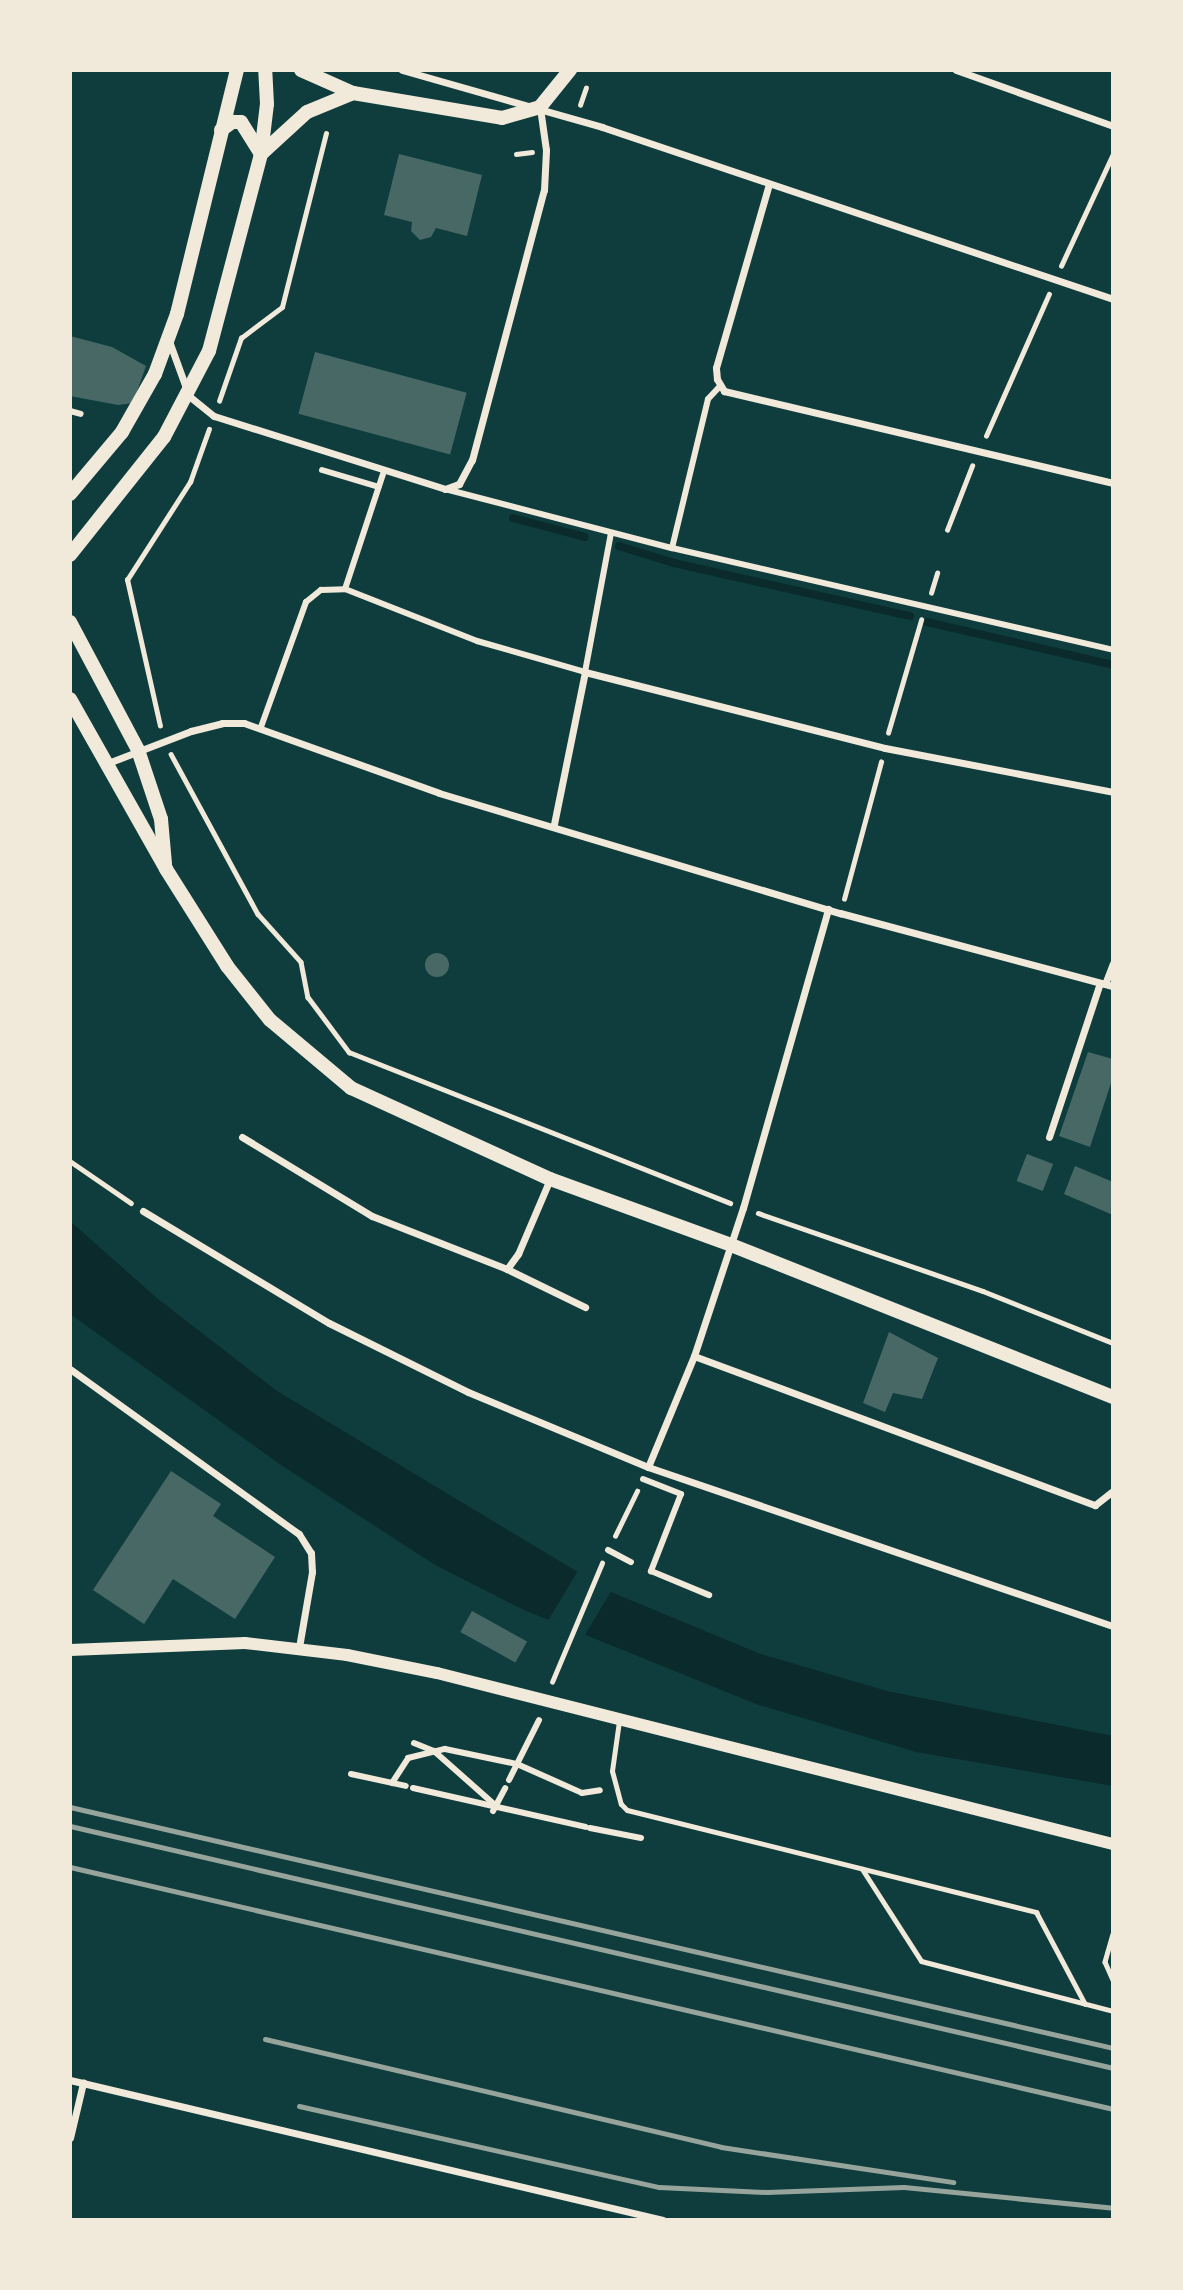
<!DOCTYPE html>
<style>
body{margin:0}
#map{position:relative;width:1183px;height:2290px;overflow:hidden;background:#0f3d3e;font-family:"Asap Condensed",sans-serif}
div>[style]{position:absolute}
.water>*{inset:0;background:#0a2a2b}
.pier>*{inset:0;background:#0f3d3e;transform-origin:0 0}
.stream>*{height:8px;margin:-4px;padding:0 4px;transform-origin:4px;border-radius:4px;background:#0a2a2b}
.building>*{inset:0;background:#486865;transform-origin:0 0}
.round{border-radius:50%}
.path>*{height:4.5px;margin:-2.25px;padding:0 2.25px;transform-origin:2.25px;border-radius:2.25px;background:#f1e9da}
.service>*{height:5px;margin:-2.5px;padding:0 2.5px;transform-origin:2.5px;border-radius:2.5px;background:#f1e9da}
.pedestrian>*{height:6px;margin:-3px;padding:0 3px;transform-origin:3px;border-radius:3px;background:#f1e9da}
.minor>*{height:7px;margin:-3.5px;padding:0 3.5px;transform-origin:3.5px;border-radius:3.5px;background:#f1e9da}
.tertiary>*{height:12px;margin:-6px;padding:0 6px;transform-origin:6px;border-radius:6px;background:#f1e9da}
.secondary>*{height:14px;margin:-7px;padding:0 7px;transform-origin:7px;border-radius:7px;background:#f1e9da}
.rail>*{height:5px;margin:-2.5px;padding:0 2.5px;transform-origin:2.5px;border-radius:2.5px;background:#97a49c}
span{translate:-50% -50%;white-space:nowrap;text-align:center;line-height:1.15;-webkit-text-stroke:5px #f1e9da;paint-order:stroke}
.frame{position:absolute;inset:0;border:72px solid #f1e9da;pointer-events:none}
</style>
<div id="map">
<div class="water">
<div style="clip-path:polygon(70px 1221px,158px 1299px,277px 1391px,611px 1592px,758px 1653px,887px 1691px,1113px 1736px,1113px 1786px,916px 1752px,756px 1704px,524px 1610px,435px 1565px,281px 1465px,70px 1314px)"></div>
</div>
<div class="pier">
<div style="left:579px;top:1569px;width:39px;height:62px;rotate:31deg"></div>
</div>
<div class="stream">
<div style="left:513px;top:518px;width:74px;rotate:14.8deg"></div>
<div style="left:619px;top:546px;width:58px;rotate:17.2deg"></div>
<div style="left:674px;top:563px;width:242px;rotate:12.7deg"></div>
<div style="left:927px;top:622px;width:191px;rotate:13deg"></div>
</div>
<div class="building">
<div style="clip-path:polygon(399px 154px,482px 175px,467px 236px,436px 228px,431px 237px,420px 240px,411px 231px,412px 222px,384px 215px)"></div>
<div style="clip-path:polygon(70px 336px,112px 347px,146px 366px,133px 403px,118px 405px,70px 396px)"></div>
<div style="left:315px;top:352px;width:157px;height:64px;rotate:15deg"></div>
<div class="round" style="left:425px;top:953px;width:24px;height:24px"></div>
<div style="clip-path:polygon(1088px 1052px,1113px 1059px,1113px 1077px,1090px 1147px,1059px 1136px)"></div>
<div style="left:1027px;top:1154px;width:28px;height:29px;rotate:21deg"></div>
<div style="clip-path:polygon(1075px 1166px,1113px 1182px,1113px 1215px,1064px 1194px)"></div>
<div style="clip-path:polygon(889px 1332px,938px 1358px,922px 1399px,893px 1393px,885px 1412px,863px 1403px)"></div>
<div style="clip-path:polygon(171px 1471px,221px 1504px,213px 1516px,275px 1557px,235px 1619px,173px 1579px,144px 1624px,93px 1590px)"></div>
<div style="left:472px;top:1611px;width:63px;height:24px;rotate:29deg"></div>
</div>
<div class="path">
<div style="left:580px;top:105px;width:18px;rotate:-71deg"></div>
<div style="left:516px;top:154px;width:16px;rotate:-7deg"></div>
<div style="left:1061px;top:266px;width:123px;rotate:-65.1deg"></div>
<div style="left:219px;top:401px;width:67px;rotate:-70.8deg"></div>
<div style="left:241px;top:338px;width:51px;rotate:-37.1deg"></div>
<div style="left:282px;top:307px;width:179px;rotate:-75.8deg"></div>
<div style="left:986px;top:436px;width:155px;rotate:-66.1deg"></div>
<div style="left:947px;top:530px;width:69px;rotate:-68.7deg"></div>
<div style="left:931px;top:593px;width:21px;rotate:-73deg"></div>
<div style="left:160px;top:726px;width:150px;rotate:-102.7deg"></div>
<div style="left:127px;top:580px;width:117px;rotate:-57.3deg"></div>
<div style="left:190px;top:482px;width:56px;rotate:-70.3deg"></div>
<div style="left:888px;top:733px;width:118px;rotate:-73.7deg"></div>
<div style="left:171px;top:754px;width:182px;rotate:61.5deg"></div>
<div style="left:258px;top:914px;width:64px;rotate:48.1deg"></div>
<div style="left:301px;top:962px;width:36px;rotate:79deg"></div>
<div style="left:308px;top:997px;width:69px;rotate:53.3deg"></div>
<div style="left:349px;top:1052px;width:410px;rotate:21.6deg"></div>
<div style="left:844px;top:899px;width:142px;rotate:-74.9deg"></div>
<div style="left:70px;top:1161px;width:74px;rotate:34.5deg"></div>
<div style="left:758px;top:1213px;width:238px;rotate:19.1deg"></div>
<div style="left:983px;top:1291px;width:140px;rotate:21.8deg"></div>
<div style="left:615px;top:1536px;width:50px;rotate:-63.9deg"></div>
<div style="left:552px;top:1682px;width:129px;rotate:-67.2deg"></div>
<div style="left:1113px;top:1934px;width:29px;rotate:106deg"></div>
<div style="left:1105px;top:1962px;width:20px;rotate:66deg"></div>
</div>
<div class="service">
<div style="left:619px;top:1721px;width:50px;rotate:98deg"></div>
<div style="left:612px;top:1771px;width:34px;rotate:75deg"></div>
<div style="left:621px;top:1804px;width:8px;rotate:45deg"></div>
<div style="left:627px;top:1810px;width:422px;rotate:14deg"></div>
<div style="left:1036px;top:1912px;width:104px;rotate:62deg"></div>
<div style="left:862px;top:1869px;width:109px;rotate:57.3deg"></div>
<div style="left:921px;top:1961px;width:198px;rotate:14.6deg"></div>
</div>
<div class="pedestrian">
<div style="left:70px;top:411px;width:11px;rotate:15deg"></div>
<div style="left:322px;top:470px;width:59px;rotate:16.6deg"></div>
<div style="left:445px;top:489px;width:235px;rotate:14.6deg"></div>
<div style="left:672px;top:548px;width:453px;rotate:13deg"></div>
<div style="left:672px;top:548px;width:153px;rotate:-76.4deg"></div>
<div style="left:708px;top:399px;width:18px;rotate:-47deg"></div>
<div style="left:345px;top:589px;width:142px;rotate:21.5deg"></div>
<div style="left:477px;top:641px;width:112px;rotate:16deg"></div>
<div style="left:585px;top:672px;width:141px;rotate:-79.4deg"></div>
<div style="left:261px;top:727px;width:133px;rotate:-70.2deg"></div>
<div style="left:306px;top:602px;width:19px;rotate:-39deg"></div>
<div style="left:321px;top:590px;width:24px;rotate:-2deg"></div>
<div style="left:345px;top:589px;width:124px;rotate:-71.7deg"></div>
<div style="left:643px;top:1479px;width:41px;rotate:21.5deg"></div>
<div style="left:681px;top:1494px;width:83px;rotate:111.3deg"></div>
<div style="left:651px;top:1571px;width:63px;rotate:22.5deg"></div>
<div style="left:608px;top:1550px;width:26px;rotate:28deg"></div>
<div style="left:414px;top:1743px;width:22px;rotate:22deg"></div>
<div style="left:434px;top:1751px;width:81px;rotate:41.5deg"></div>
<div style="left:351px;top:1774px;width:56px;rotate:12.3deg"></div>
<div style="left:509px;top:1780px;width:67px;rotate:-63.4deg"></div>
<div style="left:392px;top:1783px;width:30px;rotate:-57deg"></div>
<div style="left:408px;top:1758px;width:38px;rotate:-14deg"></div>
<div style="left:445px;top:1749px;width:74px;rotate:11.8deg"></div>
<div style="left:517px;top:1764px;width:71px;rotate:24deg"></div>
<div style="left:582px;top:1793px;width:18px;rotate:-9deg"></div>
<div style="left:413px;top:1788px;width:177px;rotate:12.7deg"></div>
<div style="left:493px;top:1811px;width:26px;rotate:-62deg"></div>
<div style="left:590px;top:1828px;width:52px;rotate:11.1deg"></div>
</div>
<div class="minor">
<div style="left:402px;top:70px;width:208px;rotate:15.9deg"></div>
<div style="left:602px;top:127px;width:539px;rotate:18.6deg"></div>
<div style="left:956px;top:70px;width:167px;rotate:19.6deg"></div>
<div style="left:769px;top:184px;width:191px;rotate:106.1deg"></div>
<div style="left:716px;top:368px;width:11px;rotate:85deg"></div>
<div style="left:717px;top:379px;width:14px;rotate:60deg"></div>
<div style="left:724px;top:391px;width:400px;rotate:13.3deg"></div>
<div style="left:169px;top:341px;width:59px;rotate:70deg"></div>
<div style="left:189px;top:396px;width:32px;rotate:39deg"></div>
<div style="left:214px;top:416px;width:242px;rotate:17.5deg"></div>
<div style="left:445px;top:489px;width:15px;rotate:-20deg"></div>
<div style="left:459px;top:484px;width:27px;rotate:-62deg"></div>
<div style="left:472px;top:460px;width:279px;rotate:-75.1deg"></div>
<div style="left:544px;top:190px;width:40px;rotate:-87.1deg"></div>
<div style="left:546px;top:150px;width:42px;rotate:-98.1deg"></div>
<div style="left:108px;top:763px;width:89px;rotate:-21.1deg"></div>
<div style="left:191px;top:731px;width:32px;rotate:-14deg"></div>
<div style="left:222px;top:723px;width:22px"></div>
<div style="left:244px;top:723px;width:207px;rotate:19.7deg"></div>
<div style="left:439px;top:793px;width:419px;rotate:16.7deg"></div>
<div style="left:840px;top:913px;width:283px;rotate:15deg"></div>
<div style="left:554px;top:824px;width:155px;rotate:-78.5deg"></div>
<div style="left:585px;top:672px;width:309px;rotate:14.2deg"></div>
<div style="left:885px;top:748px;width:232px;rotate:10.9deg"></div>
<div style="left:1105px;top:984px;width:22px;rotate:-69deg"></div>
<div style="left:242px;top:1137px;width:152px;rotate:31.3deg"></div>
<div style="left:372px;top:1216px;width:145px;rotate:21.4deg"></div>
<div style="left:507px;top:1269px;width:87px;rotate:26deg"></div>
<div style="left:1049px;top:1137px;width:162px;rotate:-71.7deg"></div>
<div style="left:143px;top:1211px;width:217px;rotate:31.1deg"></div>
<div style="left:329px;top:1323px;width:155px;rotate:26.4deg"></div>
<div style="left:468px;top:1392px;width:195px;rotate:22.6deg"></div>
<div style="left:648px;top:1467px;width:491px;rotate:18.9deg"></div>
<div style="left:507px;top:1269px;width:19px;rotate:-54deg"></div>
<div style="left:518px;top:1254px;width:82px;rotate:-66.9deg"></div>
<div style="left:694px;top:1356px;width:428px;rotate:20.4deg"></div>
<div style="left:1095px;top:1505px;width:23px;rotate:-38deg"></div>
<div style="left:70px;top:1369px;width:282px;rotate:35.8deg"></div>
<div style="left:299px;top:1534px;width:22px;rotate:58deg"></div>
<div style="left:311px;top:1553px;width:19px;rotate:87deg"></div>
<div style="left:312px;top:1572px;width:76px;rotate:99.8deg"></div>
<div style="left:648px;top:1467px;width:120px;rotate:-67.5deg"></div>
<div style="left:694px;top:1356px;width:156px;rotate:-71.7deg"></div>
<div style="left:743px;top:1208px;width:311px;rotate:-74.1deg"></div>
<div style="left:70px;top:2080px;width:609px;rotate:13.28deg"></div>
<div style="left:70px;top:2138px;width:57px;rotate:-76.7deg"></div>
</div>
<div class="tertiary">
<div style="left:70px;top:1650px;width:175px;rotate:-2.3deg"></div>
<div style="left:245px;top:1643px;width:103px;rotate:6.7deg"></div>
<div style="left:347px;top:1655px;width:92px;rotate:11.3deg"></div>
<div style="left:437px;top:1673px;width:697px;rotate:14.2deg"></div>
</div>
<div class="secondary">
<div style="left:301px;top:70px;width:57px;rotate:23.9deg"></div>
<div style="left:221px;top:130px;width:14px;rotate:-36deg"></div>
<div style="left:232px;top:122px;width:9px"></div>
<div style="left:241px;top:122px;width:36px;rotate:58deg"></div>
<div style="left:261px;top:154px;width:62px;rotate:-42.4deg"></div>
<div style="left:307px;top:112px;width:50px;rotate:-22.4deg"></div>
<div style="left:353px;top:93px;width:151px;rotate:9.5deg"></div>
<div style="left:502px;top:118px;width:40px;rotate:-16deg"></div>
<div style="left:540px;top:107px;width:48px;rotate:-51deg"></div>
<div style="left:70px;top:494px;width:81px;rotate:-50deg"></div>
<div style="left:122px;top:432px;width:67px;rotate:-60.4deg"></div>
<div style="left:155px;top:374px;width:64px;rotate:-69.9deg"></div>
<div style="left:177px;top:314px;width:251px;rotate:-76.2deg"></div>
<div style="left:70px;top:555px;width:151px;rotate:-51.5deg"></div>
<div style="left:164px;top:437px;width:97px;rotate:-62.4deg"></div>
<div style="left:209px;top:351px;width:204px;rotate:-75.2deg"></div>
<div style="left:261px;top:154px;width:50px;rotate:-83.2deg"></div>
<div style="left:267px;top:104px;width:34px;rotate:-93deg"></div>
<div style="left:70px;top:622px;width:145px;rotate:62deg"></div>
<div style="left:138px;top:750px;width:73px;rotate:71.6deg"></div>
<div style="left:161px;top:819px;width:45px;rotate:84.9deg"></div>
<div style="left:70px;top:699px;width:195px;rotate:60.5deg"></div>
<div style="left:166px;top:869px;width:115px;rotate:57.8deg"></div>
<div style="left:227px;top:966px;width:69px;rotate:51.5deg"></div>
<div style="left:270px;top:1020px;width:106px;rotate:40deg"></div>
<div style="left:351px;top:1088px;width:219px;rotate:24.6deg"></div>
<div style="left:550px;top:1179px;width:193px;rotate:20deg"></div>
<div style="left:731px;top:1245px;width:411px;rotate:21.7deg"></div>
</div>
<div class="rail">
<div style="left:70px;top:1807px;width:1070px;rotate:13.01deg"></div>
<div style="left:70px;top:1826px;width:1071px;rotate:13.06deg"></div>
<div style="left:70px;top:1867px;width:1071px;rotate:13.06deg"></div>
<div style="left:265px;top:2039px;width:469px;rotate:13.3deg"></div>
<div style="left:721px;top:2147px;width:235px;rotate:8.6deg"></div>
<div style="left:299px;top:2106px;width:369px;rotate:12.7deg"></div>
<div style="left:659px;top:2187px;width:108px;rotate:2.7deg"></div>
<div style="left:767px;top:2192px;width:137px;rotate:-2.1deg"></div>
<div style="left:904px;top:2187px;width:210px;rotate:5.7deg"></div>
</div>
<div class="frame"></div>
</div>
